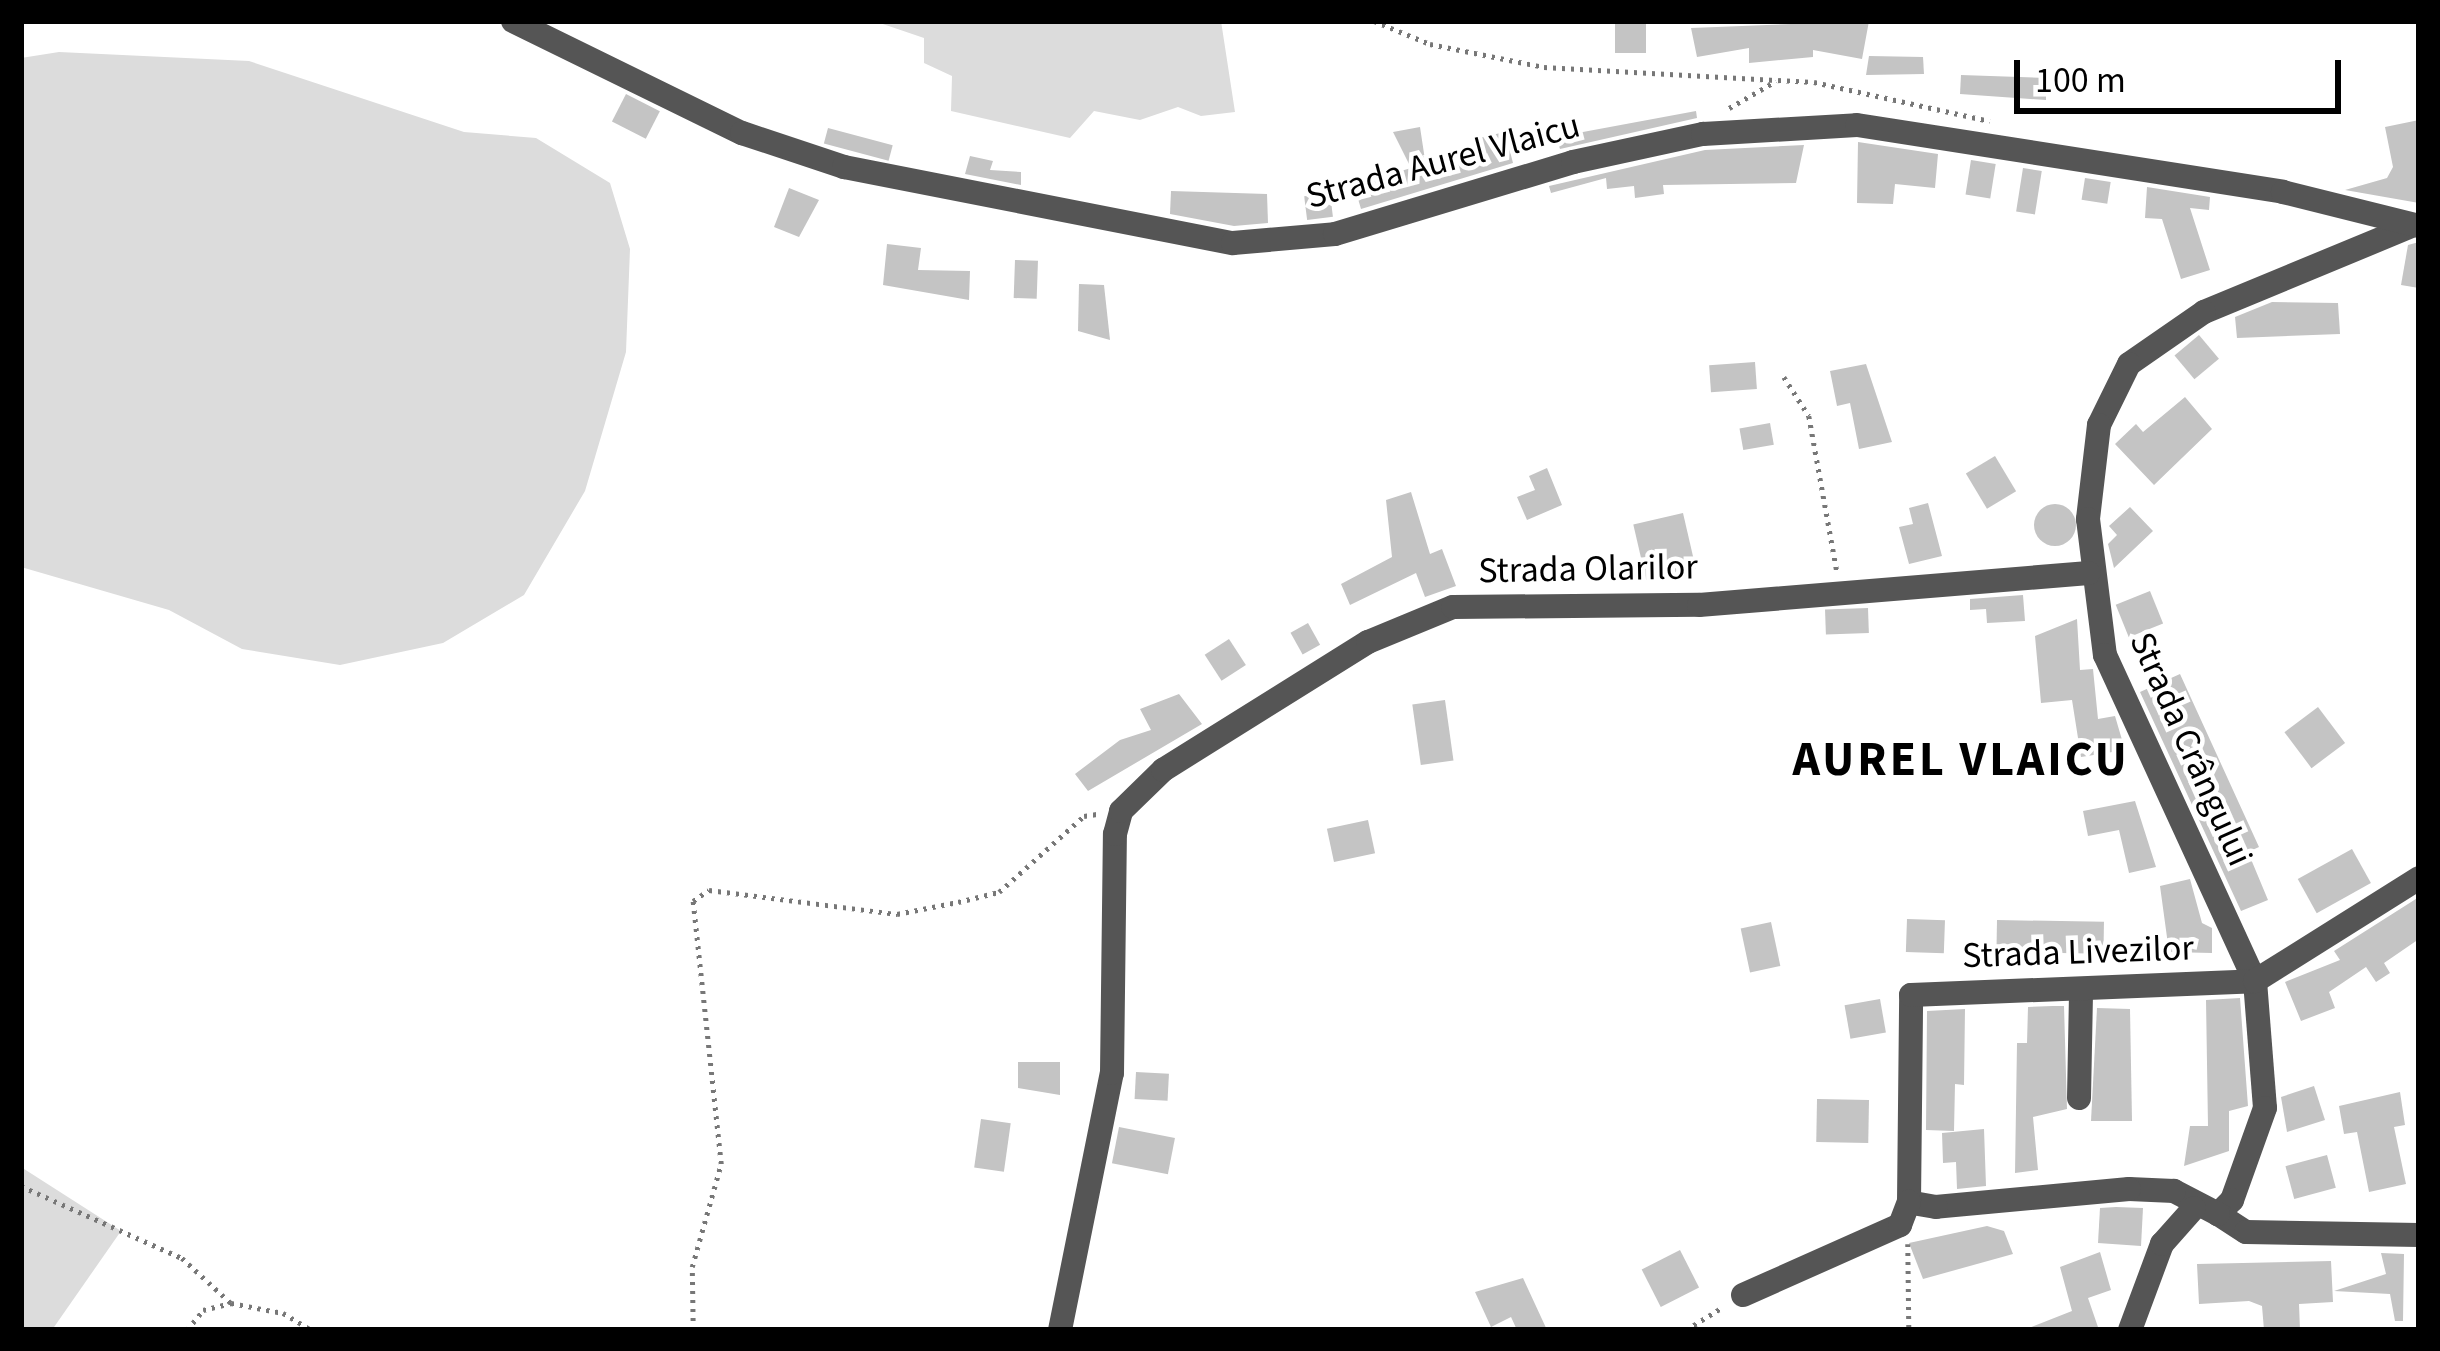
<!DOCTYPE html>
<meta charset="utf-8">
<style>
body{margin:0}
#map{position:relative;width:2440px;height:1351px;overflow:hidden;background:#fff;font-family:"Source Sans 3",sans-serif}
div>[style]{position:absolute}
.green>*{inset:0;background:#dcdcdc}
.building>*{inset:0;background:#c4c4c4;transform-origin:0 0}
.round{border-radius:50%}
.path>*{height:4.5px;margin-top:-2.25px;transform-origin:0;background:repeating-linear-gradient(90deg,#777 0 3px,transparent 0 9px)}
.minor>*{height:24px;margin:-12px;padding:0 12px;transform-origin:12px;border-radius:12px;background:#555}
.tertiary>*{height:24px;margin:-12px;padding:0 12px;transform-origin:12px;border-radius:12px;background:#555}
span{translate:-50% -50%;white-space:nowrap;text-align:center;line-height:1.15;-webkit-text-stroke:9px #fff;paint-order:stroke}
.street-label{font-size:36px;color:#000}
.district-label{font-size:48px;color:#000;font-weight:700;letter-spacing:3px}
.frame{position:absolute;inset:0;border:24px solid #000;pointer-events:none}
.scale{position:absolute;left:2014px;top:60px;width:327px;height:54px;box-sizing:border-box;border:6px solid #000;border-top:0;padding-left:15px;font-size:36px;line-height:42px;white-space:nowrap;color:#000;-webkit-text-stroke:9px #fff;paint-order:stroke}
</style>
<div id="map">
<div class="green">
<div style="clip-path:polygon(874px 21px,1221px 21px,1235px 112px,1201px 116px,1178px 107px,1140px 120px,1094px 111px,1070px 138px,951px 111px,952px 76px,924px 63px,924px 38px)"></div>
<div style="clip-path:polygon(59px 52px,249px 61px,464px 132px,536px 138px,610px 183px,630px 249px,626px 352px,585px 491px,524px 595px,443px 643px,340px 665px,242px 649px,169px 610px,21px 567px,21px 58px)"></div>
<div style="clip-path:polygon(21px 1167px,121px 1231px,52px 1330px,21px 1330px)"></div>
</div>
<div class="building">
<div style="left:1615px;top:21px;width:31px;height:32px"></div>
<div style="clip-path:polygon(1869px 21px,1862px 59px,1813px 50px,1813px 57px,1749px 63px,1749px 48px,1697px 57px,1691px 28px)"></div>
<div style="clip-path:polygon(1869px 56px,1923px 57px,1924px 74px,1866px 75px)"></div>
<div style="clip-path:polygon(1961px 75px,2046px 78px,2046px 100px,1960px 94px)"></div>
<div style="left:626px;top:94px;width:38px;height:31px;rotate:27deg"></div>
<div style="clip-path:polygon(1696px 111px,1697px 118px,1560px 149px,1556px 137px)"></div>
<div style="clip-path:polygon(2419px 120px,2419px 203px,2345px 190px,2387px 178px,2393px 167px,2385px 127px)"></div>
<div style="clip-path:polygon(1420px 127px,1425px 160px,1435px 169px,1478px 156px,1474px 139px,1505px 132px,1513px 163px,1361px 209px,1354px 185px,1411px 168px,1393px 132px)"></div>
<div style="left:828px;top:128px;width:67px;height:16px;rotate:15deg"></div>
<div style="clip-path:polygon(1858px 142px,1938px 154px,1935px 188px,1895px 184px,1893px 204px,1857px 203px)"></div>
<div style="clip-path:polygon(1804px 145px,1796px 183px,1663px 185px,1664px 194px,1635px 198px,1634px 186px,1607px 189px,1606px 178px,1551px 193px,1549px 186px,1705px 150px)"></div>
<div style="clip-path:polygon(970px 156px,993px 161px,990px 170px,1021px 172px,1021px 185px,965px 174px)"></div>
<div style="left:1971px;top:160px;width:25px;height:35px;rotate:9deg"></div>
<div style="left:2023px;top:168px;width:19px;height:44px;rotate:9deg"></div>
<div style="left:2085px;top:178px;width:26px;height:22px;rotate:9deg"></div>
<div style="clip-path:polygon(2147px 187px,2210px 197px,2209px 210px,2190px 208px,2210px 270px,2181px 279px,2162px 219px,2145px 218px)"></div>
<div style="clip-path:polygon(789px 188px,819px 200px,799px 237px,774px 227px)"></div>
<div style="clip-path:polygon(1171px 191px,1267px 194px,1268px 223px,1234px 226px,1170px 214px)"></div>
<div style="left:1330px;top:193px;width:24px;height:26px;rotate:83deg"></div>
<div style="clip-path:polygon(2419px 242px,2419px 288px,2401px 285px,2408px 245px)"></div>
<div style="clip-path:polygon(887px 244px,921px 248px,918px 270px,970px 271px,969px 300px,883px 285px)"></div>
<div style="left:1015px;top:260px;width:23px;height:38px;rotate:2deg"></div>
<div style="clip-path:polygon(1079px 284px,1104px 285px,1110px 340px,1078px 331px)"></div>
<div style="clip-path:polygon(2272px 302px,2338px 303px,2340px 334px,2237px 338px,2235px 317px)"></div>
<div style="left:2199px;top:335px;width:31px;height:32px;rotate:50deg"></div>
<div style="left:1755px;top:362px;width:27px;height:46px;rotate:86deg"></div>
<div style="clip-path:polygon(1866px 364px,1892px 442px,1859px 449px,1850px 403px,1837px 406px,1830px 371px)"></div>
<div style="clip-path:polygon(2185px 397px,2212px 429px,2154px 485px,2115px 444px,2136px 424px,2143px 432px)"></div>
<div style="left:1770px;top:423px;width:22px;height:31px;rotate:80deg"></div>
<div style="left:1995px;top:456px;width:41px;height:34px;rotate:59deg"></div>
<div style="clip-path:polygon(1547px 468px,1562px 505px,1527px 520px,1517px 497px,1535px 490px,1529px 476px)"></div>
<div style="clip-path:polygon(1411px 492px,1430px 554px,1442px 549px,1456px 586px,1425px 597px,1416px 573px,1350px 605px,1341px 584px,1392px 557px,1386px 500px)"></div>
<div style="clip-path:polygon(1928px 503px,1942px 556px,1909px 564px,1899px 527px,1913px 524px,1909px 508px)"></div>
<div class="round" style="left:2034px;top:504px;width:42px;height:42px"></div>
<div style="clip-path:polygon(2130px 507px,2153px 531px,2114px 568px,2108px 544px,2117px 535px,2109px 526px)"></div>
<div style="left:1683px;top:513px;width:57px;height:51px;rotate:77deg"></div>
<div style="left:2150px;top:591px;width:35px;height:37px;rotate:68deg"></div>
<div style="clip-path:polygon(2023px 595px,2025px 621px,1987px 623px,1986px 609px,1970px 610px,1970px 599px)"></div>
<div style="left:1868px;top:608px;width:25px;height:43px;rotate:88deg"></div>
<div style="clip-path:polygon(2077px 619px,2080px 670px,2093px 669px,2098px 719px,2115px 716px,2125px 750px,2081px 757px,2072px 700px,2041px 703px,2035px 636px)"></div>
<div style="left:1308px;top:623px;width:25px;height:20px;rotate:61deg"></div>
<div style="left:1229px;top:639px;width:31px;height:29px;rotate:57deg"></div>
<div style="clip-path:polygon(2180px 674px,2259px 847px,2248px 852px,2268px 900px,2241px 911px,2140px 692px)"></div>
<div style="clip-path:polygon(1179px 694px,1202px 724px,1088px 791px,1075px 774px,1120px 740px,1151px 730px,1140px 709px)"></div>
<div style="left:1445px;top:700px;width:61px;height:33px;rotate:82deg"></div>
<div style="left:2318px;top:707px;width:45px;height:42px;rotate:53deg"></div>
<div style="clip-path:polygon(2135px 801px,2156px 867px,2129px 873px,2119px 830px,2088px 836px,2083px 811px)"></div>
<div style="left:1368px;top:820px;width:34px;height:42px;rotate:78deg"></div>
<div style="left:2352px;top:849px;width:39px;height:62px;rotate:61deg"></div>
<div style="clip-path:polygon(2190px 879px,2202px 923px,2212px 928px,2212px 953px,2169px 952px,2160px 886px)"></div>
<div style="clip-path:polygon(2419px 897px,2419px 939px,2384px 963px,2390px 973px,2376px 982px,2366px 967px,2329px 992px,2335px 1008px,2301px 1021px,2285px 982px,2340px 960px,2334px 951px)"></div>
<div style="left:1907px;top:919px;width:38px;height:33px;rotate:2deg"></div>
<div style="left:1997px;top:920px;width:107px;height:32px;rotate:1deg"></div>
<div style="left:1771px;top:922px;width:45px;height:31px;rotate:78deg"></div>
<div style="clip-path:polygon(2240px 998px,2248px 1106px,2229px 1111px,2229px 1151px,2184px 1166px,2190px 1126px,2208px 1126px,2206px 1000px)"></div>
<div style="left:1880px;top:999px;width:34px;height:36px;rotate:80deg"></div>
<div style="clip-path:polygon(2053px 1006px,2064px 1006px,2067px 1109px,2033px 1117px,2038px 1170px,2015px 1173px,2017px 1043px,2027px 1043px,2028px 1007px)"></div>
<div style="clip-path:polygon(2097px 1008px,2130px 1009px,2132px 1121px,2091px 1121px)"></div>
<div style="clip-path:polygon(1965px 1009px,1964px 1085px,1955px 1084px,1954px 1131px,1926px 1130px,1927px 1011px)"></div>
<div style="clip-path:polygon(1018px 1062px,1060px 1062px,1060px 1095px,1018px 1088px)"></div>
<div style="left:1136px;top:1072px;width:33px;height:27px;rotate:3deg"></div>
<div style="clip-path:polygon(2314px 1086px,2325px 1120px,2287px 1132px,2281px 1097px)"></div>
<div style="clip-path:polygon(2400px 1092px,2405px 1125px,2394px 1127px,2406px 1184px,2369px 1192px,2357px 1132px,2344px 1134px,2339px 1106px)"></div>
<div style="left:1869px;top:1100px;width:43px;height:52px;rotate:91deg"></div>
<div style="left:981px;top:1119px;width:30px;height:49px;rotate:8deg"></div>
<div style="left:1119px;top:1127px;width:57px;height:37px;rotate:11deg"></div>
<div style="clip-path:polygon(1984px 1129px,1986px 1186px,1957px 1189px,1956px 1162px,1943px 1163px,1942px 1133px)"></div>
<div style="left:2327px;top:1155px;width:34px;height:43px;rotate:75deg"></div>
<div style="clip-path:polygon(2116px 1207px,2143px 1208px,2141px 1246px,2098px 1243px,2100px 1208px)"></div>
<div style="clip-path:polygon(1987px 1226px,2004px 1231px,2013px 1254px,1923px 1279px,1909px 1243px)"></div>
<div style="left:1680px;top:1250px;width:42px;height:43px;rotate:63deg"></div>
<div style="clip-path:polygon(2100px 1252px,2111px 1290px,2088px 1298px,2099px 1330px,2024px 1330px,2072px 1311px,2060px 1267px)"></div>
<div style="clip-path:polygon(2381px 1253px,2404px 1254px,2403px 1321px,2395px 1321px,2390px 1294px,2334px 1291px,2386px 1274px)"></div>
<div style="clip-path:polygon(2331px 1261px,2333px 1302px,2299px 1304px,2300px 1330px,2264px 1330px,2262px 1306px,2249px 1301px,2199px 1304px,2197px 1264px)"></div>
<div style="clip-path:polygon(1523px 1278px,1547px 1330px,1517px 1330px,1511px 1317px,1491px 1327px,1475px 1292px)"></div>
</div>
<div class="path">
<div style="left:1374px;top:21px;width:61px;rotate:22.3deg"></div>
<div style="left:1430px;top:44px;width:116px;rotate:11.4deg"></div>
<div style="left:1544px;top:67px;width:270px;rotate:3.2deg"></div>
<div style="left:1814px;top:82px;width:180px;rotate:12.5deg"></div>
<div style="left:1729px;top:108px;width:54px;rotate:-29.9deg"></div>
<div style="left:1784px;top:377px;width:46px;rotate:57.3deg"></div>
<div style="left:1809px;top:416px;width:158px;rotate:79.8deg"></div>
<div style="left:21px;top:1186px;width:176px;rotate:24.1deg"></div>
<div style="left:182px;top:1258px;width:67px;rotate:42.6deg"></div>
<div style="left:1908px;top:1244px;width:86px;rotate:89.3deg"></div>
<div style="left:187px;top:1330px;width:26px;rotate:-51deg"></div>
<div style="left:203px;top:1310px;width:29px;rotate:-14deg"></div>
<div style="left:231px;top:1303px;width:53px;rotate:10.9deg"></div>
<div style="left:283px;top:1313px;width:33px;rotate:31deg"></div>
<div style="left:693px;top:1330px;width:63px;rotate:-90.9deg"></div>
<div style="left:692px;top:1267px;width:107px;rotate:-74.3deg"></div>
<div style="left:721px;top:1164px;width:264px;rotate:-96.1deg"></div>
<div style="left:693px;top:901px;width:19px;rotate:-35deg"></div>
<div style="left:709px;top:890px;width:190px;rotate:7.3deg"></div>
<div style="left:897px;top:914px;width:62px;rotate:-11.1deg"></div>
<div style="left:958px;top:902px;width:42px;rotate:-13.7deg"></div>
<div style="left:999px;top:892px;width:114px;rotate:-41.8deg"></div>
<div style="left:1084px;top:816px;width:13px;rotate:-9deg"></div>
<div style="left:1686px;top:1330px;width:44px;rotate:-31.9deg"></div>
</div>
<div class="minor">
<div style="left:2414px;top:225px;width:227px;rotate:157.5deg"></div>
<div style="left:2204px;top:312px;width:91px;rotate:145.3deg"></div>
<div style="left:2129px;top:364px;width:68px;rotate:116.2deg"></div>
<div style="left:2099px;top:425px;width:95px;rotate:96.7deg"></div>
<div style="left:2088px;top:519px;width:137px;rotate:82.9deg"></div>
<div style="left:2105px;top:655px;width:359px;rotate:65.3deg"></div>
<div style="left:2255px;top:981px;width:127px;rotate:85.5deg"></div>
<div style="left:2265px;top:1108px;width:98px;rotate:109.7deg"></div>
<div style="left:2232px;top:1200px;width:20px;rotate:135deg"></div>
<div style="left:2218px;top:1214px;width:33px;rotate:33deg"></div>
<div style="left:2246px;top:1232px;width:173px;rotate:1deg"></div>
<div style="left:2079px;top:1098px;width:108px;rotate:-88.9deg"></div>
<div style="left:2218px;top:1214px;width:50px;rotate:-152.4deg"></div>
<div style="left:2174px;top:1191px;width:45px;rotate:-177.5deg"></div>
<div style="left:2129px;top:1189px;width:194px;rotate:174.7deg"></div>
<div style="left:1936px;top:1207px;width:27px;rotate:-170deg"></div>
<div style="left:1909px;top:1202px;width:207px;rotate:-89.4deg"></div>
<div style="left:1911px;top:995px;width:344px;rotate:-2.3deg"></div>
<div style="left:2255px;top:981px;width:194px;rotate:-32.1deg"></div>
<div style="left:1743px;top:1295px;width:172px;rotate:-24deg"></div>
<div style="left:1900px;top:1225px;width:25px;rotate:-69deg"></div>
<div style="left:1060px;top:1330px;width:262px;rotate:-78.6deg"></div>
<div style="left:1112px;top:1073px;width:239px;rotate:-89.3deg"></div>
<div style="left:1115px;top:834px;width:24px;rotate:-75deg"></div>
<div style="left:1121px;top:811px;width:59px;rotate:-44.3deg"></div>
<div style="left:1163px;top:770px;width:242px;rotate:-32deg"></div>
<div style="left:1368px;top:642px;width:92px;rotate:-22.4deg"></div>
<div style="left:1453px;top:607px;width:246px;rotate:-0.5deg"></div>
<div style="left:1699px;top:605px;width:391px;rotate:-4.7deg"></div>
<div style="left:2130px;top:1330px;width:92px;rotate:-69.6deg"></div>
<div style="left:2162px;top:1244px;width:48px;rotate:-48.4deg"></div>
</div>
<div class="tertiary">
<div style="left:513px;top:21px;width:255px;rotate:26.1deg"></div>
<div style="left:742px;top:133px;width:108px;rotate:18.4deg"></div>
<div style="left:844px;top:167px;width:396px;rotate:11.1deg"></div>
<div style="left:1233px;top:243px;width:102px;rotate:-5deg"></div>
<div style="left:1335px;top:234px;width:249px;rotate:-16.8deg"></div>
<div style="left:1573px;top:162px;width:133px;rotate:-12.2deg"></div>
<div style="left:1703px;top:134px;width:154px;rotate:-3.3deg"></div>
<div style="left:1857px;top:125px;width:431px;rotate:8.9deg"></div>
<div style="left:2283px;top:192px;width:140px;rotate:14deg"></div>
</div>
<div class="street-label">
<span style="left:1443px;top:161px;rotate:-15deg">Strada Aurel Vlaicu</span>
<span style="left:1588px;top:569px;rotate:-1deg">Strada Olarilor</span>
<span style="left:2191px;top:749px;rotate:66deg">Strada Crângului</span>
<span style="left:2078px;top:952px;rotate:-2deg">Strada Livezilor</span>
</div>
<div class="district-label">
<span style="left:1961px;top:761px">AUREL VLAICU</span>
</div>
<div class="frame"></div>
<div class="scale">100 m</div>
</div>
